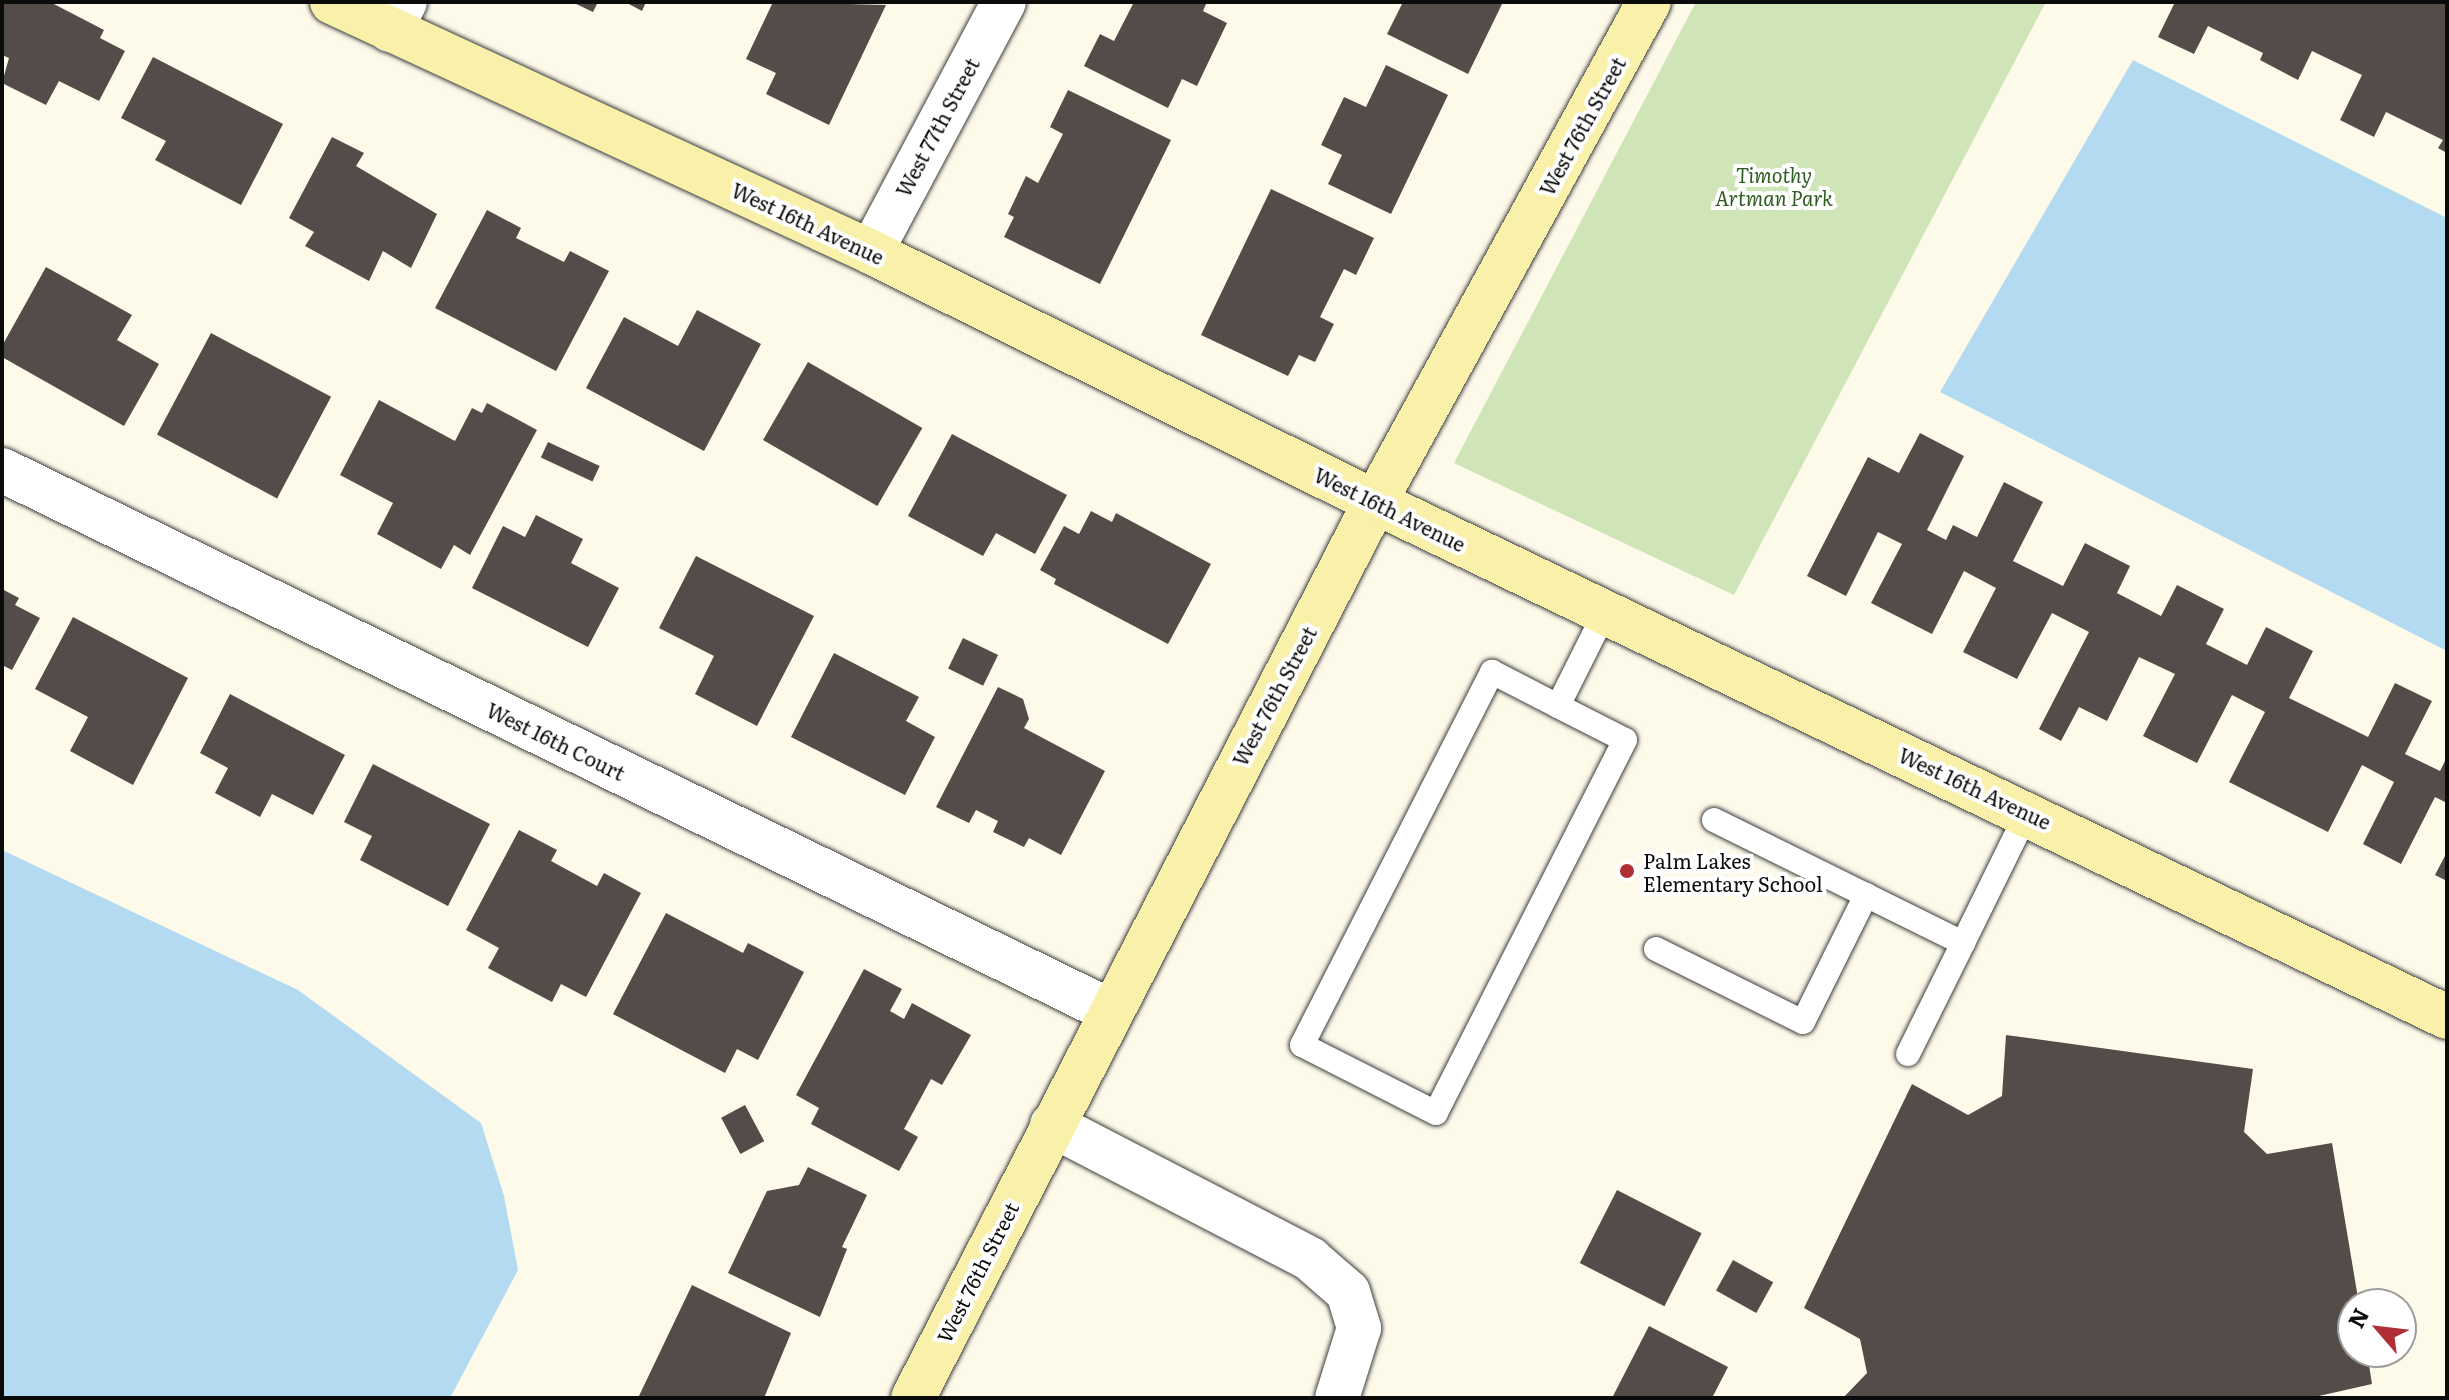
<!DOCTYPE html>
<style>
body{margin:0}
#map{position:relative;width:2449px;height:1400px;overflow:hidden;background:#fdfaea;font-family:Literata,serif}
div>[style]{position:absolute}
.green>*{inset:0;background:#cfe5b7}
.water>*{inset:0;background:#b3daf1}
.building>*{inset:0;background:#534c48;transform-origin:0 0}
.roads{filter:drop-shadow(0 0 2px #3e3e3e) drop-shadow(0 0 2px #3e3e3e)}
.lane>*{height:24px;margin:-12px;padding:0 12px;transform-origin:12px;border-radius:12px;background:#fff}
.street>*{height:44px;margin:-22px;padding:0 22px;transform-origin:22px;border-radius:22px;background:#fff}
.secondary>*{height:44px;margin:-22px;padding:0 22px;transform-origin:22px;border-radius:22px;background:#f9f0aa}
.dots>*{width:22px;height:22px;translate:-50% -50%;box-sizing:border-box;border:4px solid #fff;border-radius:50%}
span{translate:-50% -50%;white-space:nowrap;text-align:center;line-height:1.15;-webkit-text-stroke:8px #fff;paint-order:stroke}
.street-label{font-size:20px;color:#0b0b0b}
.park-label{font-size:20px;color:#2e5d21;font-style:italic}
.poi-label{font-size:20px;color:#0b0b0b}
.left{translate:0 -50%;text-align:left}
.frame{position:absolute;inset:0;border:4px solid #0b0b0b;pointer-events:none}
.north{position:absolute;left:2337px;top:1288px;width:80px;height:80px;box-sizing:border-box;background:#fff;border:2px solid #9d9d9d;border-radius:50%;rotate:298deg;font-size:22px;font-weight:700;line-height:32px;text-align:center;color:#0b0b0b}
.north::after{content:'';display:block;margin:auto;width:28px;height:36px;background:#b02e35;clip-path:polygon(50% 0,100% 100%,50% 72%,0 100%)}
</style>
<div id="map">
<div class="green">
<div style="clip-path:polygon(1696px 2px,2046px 2px,1734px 595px,1454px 463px)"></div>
</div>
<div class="water">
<div style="clip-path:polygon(2133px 60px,2447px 218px,2447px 651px,1940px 392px)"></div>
<div style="clip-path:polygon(2px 850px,298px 990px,481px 1123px,504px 1196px,518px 1270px,450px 1398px,2px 1398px)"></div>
</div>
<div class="building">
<div style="clip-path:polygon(2px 2px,50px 2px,104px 30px,100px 38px,125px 51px,99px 101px,59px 81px,46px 105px,2px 83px,9px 58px,2px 55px)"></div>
<div style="clip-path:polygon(572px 2px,598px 2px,593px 12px)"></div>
<div style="clip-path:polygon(625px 2px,646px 2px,642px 11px)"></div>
<div style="clip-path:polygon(773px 2px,886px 5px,829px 125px,766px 94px,776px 73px,746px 59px)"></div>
<div style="clip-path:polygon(1134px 2px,1207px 2px,1203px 11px,1227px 23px,1197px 86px,1182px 79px,1168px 108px,1084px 66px,1100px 34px,1114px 41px)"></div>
<div style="clip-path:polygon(1403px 2px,1503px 2px,1468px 74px,1387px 34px)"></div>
<div style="clip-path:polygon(2175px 2px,2447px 2px,2447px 153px,2438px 148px,2443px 140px,2386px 112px,2374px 137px,2340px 120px,2362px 75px,2312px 51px,2298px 80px,2260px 60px,2263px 53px,2208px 26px,2194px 54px,2158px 37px)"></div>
<div style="clip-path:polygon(153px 57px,283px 124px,241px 205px,155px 160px,166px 141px,121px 118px)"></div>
<div style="clip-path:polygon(1386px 65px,1448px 95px,1391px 214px,1328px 184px,1342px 155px,1321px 145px,1344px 97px,1366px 107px)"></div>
<div style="clip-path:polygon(1068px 90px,1171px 140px,1100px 284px,1004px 237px,1014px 217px,1008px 214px,1026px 176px,1038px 183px,1063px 134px,1050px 127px)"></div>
<div style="clip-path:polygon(332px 137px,364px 153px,356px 166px,437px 214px,411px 268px,383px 251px,369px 281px,305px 246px,314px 232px,289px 218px)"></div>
<div style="clip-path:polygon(1271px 189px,1374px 238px,1356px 275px,1344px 269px,1320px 317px,1334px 324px,1315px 362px,1299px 355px,1288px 376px,1201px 335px)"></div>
<div style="clip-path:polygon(487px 210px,521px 228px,516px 238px,564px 262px,570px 251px,609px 271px,556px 371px,435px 308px)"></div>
<div style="clip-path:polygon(46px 267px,132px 315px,117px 340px,159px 364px,124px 426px,2px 357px,2px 346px)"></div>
<div style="clip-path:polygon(697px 310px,761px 344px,704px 451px,586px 388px,624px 317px,678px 346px)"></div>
<div style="left:211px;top:333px;width:136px;height:115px;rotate:28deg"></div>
<div style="left:808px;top:362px;width:132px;height:90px;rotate:30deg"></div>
<div style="clip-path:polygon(379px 400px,455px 441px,472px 408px,482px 413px,487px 403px,537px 430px,470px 555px,454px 545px,441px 569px,377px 534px,393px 503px,340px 475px)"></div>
<div style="clip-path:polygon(1920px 433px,1964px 456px,1927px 530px,1946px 540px,1953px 525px,1977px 537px,2004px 482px,2043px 502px,2013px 561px,2063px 586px,2085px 543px,2130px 566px,2117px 593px,2161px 616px,2177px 585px,2224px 609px,2206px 644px,2247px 665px,2266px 627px,2313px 651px,2289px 698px,2368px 737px,2395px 683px,2432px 701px,2405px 754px,2440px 771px,2447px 757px,2447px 803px,2435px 797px,2401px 864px,2363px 844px,2394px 782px,2362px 765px,2328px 832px,2229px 782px,2265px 712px,2232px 695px,2197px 763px,2143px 736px,2175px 674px,2139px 657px,2107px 721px,2079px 707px,2061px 741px,2039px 729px,2089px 632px,2052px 613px,2017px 679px,1963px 652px,1996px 588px,1964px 571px,1932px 634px,1871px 603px,1902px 544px,1878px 532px,1846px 596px,1807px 576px,1868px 457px,1899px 473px)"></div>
<div style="clip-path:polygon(952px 434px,1067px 495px,1035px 554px,996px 533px,983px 556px,908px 516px)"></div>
<div style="left:548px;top:442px;width:57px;height:17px;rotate:25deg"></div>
<div style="clip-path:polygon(1091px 511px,1112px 522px,1116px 513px,1211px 564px,1168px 644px,1054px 584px,1056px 579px,1040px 570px,1064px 526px,1079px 534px)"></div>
<div style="clip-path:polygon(536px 515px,583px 539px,571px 563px,619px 588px,588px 647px,472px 588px,503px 526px,525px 537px)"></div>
<div style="clip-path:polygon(696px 556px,814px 616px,757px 726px,695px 694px,714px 656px,659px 628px)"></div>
<div style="clip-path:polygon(2px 589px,19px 598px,15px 605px,40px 618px,12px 670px,2px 665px)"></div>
<div style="clip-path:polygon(73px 617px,188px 678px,133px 785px,70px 751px,88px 717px,35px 689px)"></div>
<div style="left:963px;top:638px;width:39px;height:34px;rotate:26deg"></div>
<div style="clip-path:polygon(834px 653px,919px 697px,906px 721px,935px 737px,905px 795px,791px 737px)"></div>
<div style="clip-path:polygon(998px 687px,1023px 699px,1029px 719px,1024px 728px,1105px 771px,1061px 855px,1029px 838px,1024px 847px,993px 832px,998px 821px,976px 810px,969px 823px,936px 807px)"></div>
<div style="clip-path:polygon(230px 694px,345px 755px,313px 815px,272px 794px,260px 817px,215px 793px,228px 768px,200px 753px)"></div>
<div style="clip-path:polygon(373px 764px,490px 824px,448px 906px,360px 860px,372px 836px,344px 822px)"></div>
<div style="clip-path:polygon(519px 830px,557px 850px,551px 861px,597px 886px,604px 873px,641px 893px,586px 997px,561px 984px,552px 1002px,488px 968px,499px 948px,466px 930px)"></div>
<div style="clip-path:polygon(2447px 852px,2447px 881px,2435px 875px)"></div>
<div style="clip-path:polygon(666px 913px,743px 953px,748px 943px,804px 972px,758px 1060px,737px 1049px,725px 1073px,613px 1014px)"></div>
<div style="clip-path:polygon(864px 969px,902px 989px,890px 1011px,904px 1019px,912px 1003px,971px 1035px,942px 1085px,931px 1079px,904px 1129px,918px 1137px,899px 1171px,811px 1124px,819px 1108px,796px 1095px)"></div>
<div style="clip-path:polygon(2006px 1035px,2253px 1069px,2244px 1132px,2267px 1154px,2332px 1143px,2359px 1304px,2353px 1304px,2353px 1352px,2367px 1352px,2372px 1384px,2310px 1398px,1843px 1398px,1867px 1373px,1860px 1339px,1804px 1308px,1912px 1084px,1968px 1115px,2002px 1096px)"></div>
<div style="left:745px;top:1105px;width:41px;height:27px;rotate:62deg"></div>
<div style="clip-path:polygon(808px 1167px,867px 1195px,842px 1247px,847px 1249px,820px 1317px,728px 1273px,767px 1191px,799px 1185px)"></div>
<div style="left:1617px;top:1190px;width:95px;height:82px;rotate:27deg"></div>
<div style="left:1733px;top:1260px;width:46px;height:35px;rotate:29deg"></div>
<div style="clip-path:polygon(692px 1285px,791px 1333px,764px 1398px,638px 1398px)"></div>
<div style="clip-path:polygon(1649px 1326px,1728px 1367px,1712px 1398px,1612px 1398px)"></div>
</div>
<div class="roads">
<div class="lane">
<div style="left:1558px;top:706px;width:75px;rotate:26.9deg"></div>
<div style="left:1625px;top:740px;width:418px;rotate:116.9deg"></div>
<div style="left:1436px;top:1113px;width:150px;rotate:-153.1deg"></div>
<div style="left:1302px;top:1045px;width:419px;rotate:-63deg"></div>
<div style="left:1492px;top:672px;width:74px;rotate:27.3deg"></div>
<div style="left:1558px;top:706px;width:105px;rotate:-63.4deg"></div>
<div style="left:1714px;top:820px;width:278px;rotate:26.3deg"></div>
<div style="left:1963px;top:943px;width:145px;rotate:-63.8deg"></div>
<div style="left:1656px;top:949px;width:164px;rotate:26.4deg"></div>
<div style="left:1803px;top:1022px;width:142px;rotate:-63.6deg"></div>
<div style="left:1908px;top:1054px;width:124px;rotate:-63.6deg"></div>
</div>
<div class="street">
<div style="left:390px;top:30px;width:32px;rotate:-62deg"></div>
<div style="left:871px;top:252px;width:283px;rotate:-62deg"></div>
<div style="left:2px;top:470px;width:1233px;rotate:26.02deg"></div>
<div style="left:1052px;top:1125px;width:291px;rotate:27.4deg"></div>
<div style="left:1310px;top:1259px;width:50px;rotate:41deg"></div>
<div style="left:1348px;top:1292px;width:38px;rotate:73deg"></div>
<div style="left:1359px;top:1328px;width:73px;rotate:107.4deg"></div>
</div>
<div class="secondary">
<div style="left:332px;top:2px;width:594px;rotate:24.88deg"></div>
<div style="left:871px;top:252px;width:563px;rotate:26.38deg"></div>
<div style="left:1375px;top:502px;width:1189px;rotate:25.66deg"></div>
<div style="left:913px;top:1398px;width:1008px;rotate:-62.72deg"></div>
<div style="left:1375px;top:502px;width:570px;rotate:-61.28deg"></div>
</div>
</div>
<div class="dots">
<div style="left:1627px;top:871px;background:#b02e35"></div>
</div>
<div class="street-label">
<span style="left:1582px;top:126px;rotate:-61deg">West 76th Street</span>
<span style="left:937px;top:127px;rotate:-62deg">West 77th Street</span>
<span style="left:808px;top:223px;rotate:25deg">West 16th Avenue</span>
<span style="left:1390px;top:509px;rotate:26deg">West 16th Avenue</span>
<span style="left:1274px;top:696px;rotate:-62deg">West 76th Street</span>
<span style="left:556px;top:741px;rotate:26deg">West 16th Court</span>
<span style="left:1975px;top:788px;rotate:25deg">West 16th Avenue</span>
<span style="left:977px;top:1272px;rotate:-63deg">West 76th Street</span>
</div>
<div class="park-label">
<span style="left:1774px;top:186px">Timothy<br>Artman Park</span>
</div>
<div class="poi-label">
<span class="left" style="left:1643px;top:872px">Palm Lakes<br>Elementary School</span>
</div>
<div class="frame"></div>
<div class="north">N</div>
</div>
